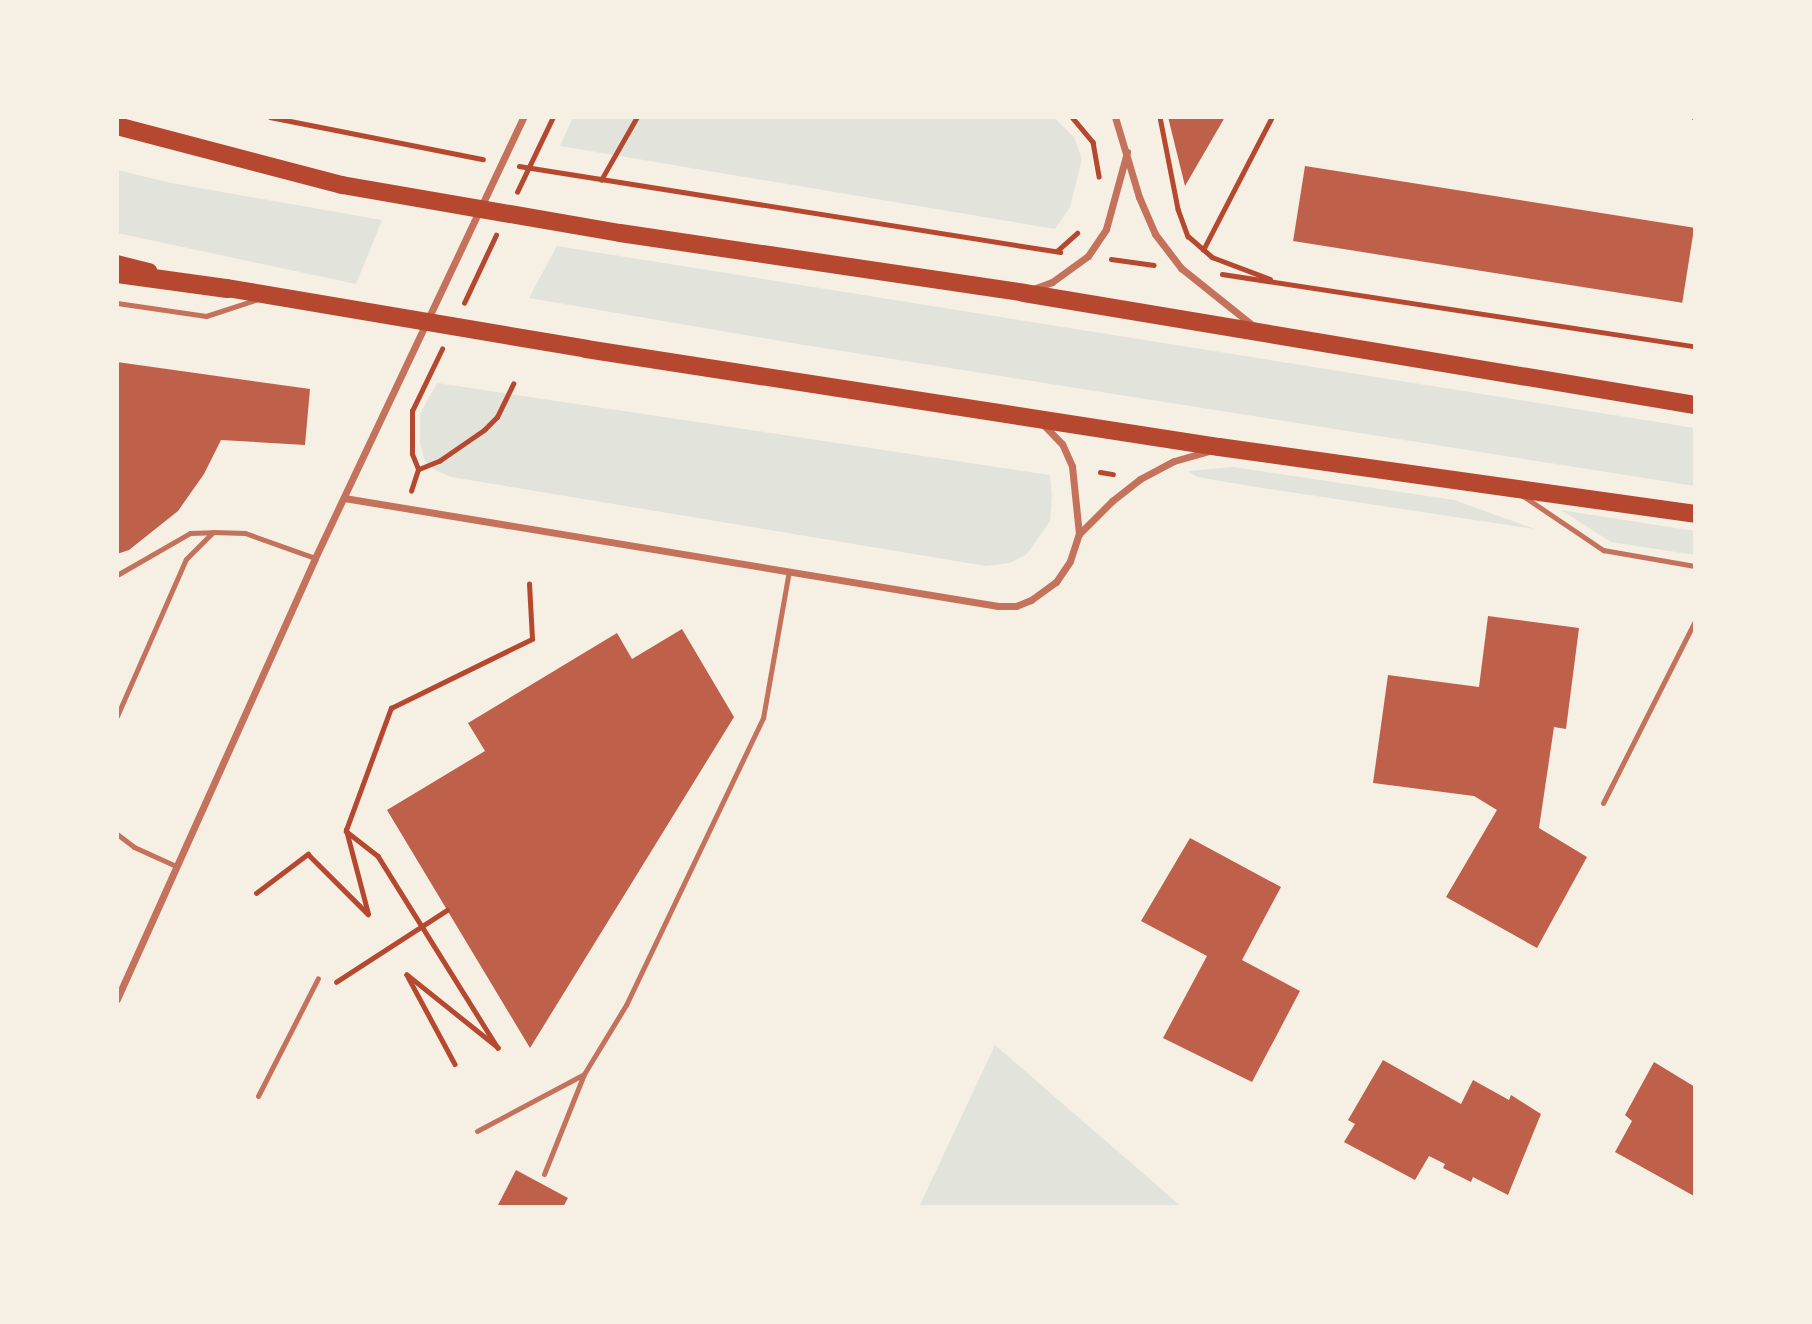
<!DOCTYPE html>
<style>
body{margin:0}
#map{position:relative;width:1812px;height:1324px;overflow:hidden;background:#f6efe4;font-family:Lato,sans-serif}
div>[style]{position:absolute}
.green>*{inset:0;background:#e2e4dc}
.building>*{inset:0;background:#bf614a;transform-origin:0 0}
.path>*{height:4.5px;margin:-2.25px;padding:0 2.25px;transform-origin:2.25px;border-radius:2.25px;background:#b5482f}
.service>*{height:5px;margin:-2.5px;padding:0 2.5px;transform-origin:2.5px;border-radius:2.5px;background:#c5725c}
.minor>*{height:7px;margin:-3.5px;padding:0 3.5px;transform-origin:3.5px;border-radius:3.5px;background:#c5725c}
.secondary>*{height:14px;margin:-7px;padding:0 7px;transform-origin:7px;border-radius:7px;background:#b5482f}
.primary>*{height:18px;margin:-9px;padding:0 9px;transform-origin:9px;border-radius:9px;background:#b5482f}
.trunk>*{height:19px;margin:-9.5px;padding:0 9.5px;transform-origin:9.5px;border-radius:9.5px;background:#b5482f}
span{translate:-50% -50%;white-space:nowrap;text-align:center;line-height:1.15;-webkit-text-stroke:5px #f6efe4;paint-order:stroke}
.frame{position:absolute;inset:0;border:119px solid #f6efe4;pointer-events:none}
</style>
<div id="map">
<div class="green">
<div style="clip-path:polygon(573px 117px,1053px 117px,1074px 137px,1082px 159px,1070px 207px,1055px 229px,560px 146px)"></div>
<div style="clip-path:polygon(117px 170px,171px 183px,382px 220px,356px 284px,117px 233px)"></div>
<div style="clip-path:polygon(557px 246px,1695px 428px,1695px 486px,798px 344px,529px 298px)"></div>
<div style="clip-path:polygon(437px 383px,1050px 475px,1052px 496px,1050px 521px,1027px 554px,1010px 563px,986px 566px,451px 477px,435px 470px,425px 461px,420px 443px,420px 414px)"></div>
<div style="clip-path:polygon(1233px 467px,1454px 500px,1535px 529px,1256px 487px,1197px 477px,1188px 471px)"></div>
<div style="clip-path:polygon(1561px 510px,1695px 531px,1695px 555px,1611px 542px)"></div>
<div style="clip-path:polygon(995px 1045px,1182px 1207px,919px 1207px)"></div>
</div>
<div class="building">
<div style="clip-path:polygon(1168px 117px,1225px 117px,1185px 186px)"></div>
<div style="left:1305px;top:166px;width:394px;height:76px;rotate:9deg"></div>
<div style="clip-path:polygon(117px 362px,310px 389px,305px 445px,221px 440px,204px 474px,178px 511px,129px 550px,117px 554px)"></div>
<div style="clip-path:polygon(1488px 616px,1579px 628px,1566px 729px,1554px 727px,1539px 828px,1587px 857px,1537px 948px,1446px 897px,1497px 810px,1474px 796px,1373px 783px,1388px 675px,1479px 687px)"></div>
<div style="clip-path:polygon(682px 629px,734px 717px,530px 1048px,387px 810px,485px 751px,468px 723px,617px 633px,632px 659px)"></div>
<div style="clip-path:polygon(1190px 838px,1281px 887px,1242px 960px,1300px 991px,1252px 1082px,1163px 1038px,1207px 956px,1141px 921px)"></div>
<div style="clip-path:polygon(1383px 1060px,1461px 1104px,1473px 1080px,1509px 1100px,1511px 1095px,1541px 1114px,1508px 1195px,1473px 1177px,1471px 1182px,1443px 1168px,1445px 1164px,1429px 1156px,1415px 1180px,1344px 1142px,1355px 1124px,1348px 1120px)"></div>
<div style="clip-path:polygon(1654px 1062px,1695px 1087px,1694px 1196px,1615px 1152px,1632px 1121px,1625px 1115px)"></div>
<div style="clip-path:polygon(516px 1170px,568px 1198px,563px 1207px,497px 1207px)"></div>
</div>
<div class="path">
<div style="left:270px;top:117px;width:217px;rotate:11.2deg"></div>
<div style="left:1072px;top:117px;width:33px;rotate:50deg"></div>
<div style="left:1093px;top:142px;width:35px;rotate:80deg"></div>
<div style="left:1160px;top:117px;width:94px;rotate:78.9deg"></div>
<div style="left:1178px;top:209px;width:29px;rotate:70deg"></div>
<div style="left:1188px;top:236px;width:32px;rotate:41deg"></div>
<div style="left:1212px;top:257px;width:62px;rotate:20.8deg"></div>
<div style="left:519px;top:166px;width:548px;rotate:9.03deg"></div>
<div style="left:601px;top:180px;width:73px;rotate:-60.3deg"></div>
<div style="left:517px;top:192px;width:83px;rotate:-64.4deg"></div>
<div style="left:1203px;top:250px;width:150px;rotate:-62.6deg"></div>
<div style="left:1057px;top:251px;width:27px;rotate:-42deg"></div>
<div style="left:1111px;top:259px;width:43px;rotate:7.9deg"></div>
<div style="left:1222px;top:274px;width:478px;rotate:8.7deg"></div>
<div style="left:464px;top:303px;width:75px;rotate:-64.8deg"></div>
<div style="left:419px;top:469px;width:22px;rotate:-22deg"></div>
<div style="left:439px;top:461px;width:55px;rotate:-34.6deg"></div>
<div style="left:484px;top:430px;width:18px;rotate:-45deg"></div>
<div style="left:497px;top:417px;width:37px;rotate:-64deg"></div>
<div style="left:1100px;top:472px;width:13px;rotate:9deg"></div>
<div style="left:411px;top:491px;width:23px;rotate:-72deg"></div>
<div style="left:418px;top:469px;width:16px;rotate:-112deg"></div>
<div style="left:412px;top:454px;width:43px;rotate:-90deg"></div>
<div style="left:412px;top:411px;width:69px;rotate:-64.2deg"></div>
<div style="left:346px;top:831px;width:41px;rotate:38deg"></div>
<div style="left:378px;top:856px;width:226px;rotate:58deg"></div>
<div style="left:498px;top:1048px;width:117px;rotate:-141.3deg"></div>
<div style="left:407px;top:975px;width:101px;rotate:61.7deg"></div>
<div style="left:256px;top:893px;width:65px;rotate:-36.9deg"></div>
<div style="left:308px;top:854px;width:85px;rotate:45deg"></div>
<div style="left:368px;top:914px;width:87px;rotate:-104.7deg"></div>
<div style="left:346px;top:830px;width:130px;rotate:-69.8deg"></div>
<div style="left:391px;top:708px;width:157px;rotate:-26.1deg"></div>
<div style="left:532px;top:639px;width:55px;rotate:-93.1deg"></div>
<div style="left:336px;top:982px;width:132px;rotate:-33deg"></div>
</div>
<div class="service">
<div style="left:1693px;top:117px;width:2px;rotate:27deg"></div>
<div style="left:117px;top:303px;width:90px;rotate:8.3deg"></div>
<div style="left:206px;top:316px;width:55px;rotate:-18.1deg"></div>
<div style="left:1523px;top:496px;width:97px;rotate:34deg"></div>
<div style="left:1603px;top:550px;width:93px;rotate:9.9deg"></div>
<div style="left:117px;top:575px;width:84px;rotate:-29.9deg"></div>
<div style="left:190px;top:533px;width:23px;rotate:-2deg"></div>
<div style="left:117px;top:716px;width:171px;rotate:-66.3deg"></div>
<div style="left:186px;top:559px;width:38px;rotate:-45deg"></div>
<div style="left:213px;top:532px;width:32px;rotate:2deg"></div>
<div style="left:245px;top:533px;width:74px;rotate:19.7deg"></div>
<div style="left:1603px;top:803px;width:204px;rotate:-63.2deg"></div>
<div style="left:117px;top:834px;width:21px;rotate:37deg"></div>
<div style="left:134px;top:847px;width:46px;rotate:24.3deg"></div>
<div style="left:258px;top:1096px;width:132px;rotate:-63deg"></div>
<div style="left:477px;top:1131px;width:121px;rotate:-28deg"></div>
<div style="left:584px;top:1074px;width:81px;rotate:-58.7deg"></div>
<div style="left:626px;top:1005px;width:318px;rotate:-64.5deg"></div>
<div style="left:763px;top:718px;width:149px;rotate:-80deg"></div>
<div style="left:544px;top:1174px;width:108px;rotate:-68.2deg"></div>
</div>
<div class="minor">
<div style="left:1115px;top:117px;width:84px;rotate:73.3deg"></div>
<div style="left:1139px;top:197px;width:40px;rotate:66.6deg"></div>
<div style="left:1155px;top:234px;width:43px;rotate:52.6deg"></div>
<div style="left:1181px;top:268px;width:96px;rotate:38.7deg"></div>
<div style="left:1033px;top:289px;width:20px;rotate:-20deg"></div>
<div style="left:1052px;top:282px;width:44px;rotate:-35.8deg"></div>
<div style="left:1088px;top:256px;width:32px;rotate:-56deg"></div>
<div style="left:1106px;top:229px;width:80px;rotate:-74.7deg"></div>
<div style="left:344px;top:498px;width:663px;rotate:9.38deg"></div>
<div style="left:998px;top:606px;width:18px"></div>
<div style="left:1016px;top:606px;width:16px;rotate:-22deg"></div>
<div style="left:1031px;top:600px;width:31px;rotate:-36deg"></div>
<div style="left:1056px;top:582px;width:25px;rotate:-56deg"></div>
<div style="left:1070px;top:561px;width:28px;rotate:-72deg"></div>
<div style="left:1079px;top:534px;width:68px;rotate:-95.9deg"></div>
<div style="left:1072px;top:466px;width:24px;rotate:-114deg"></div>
<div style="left:1062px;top:444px;width:30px;rotate:-134deg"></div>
<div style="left:1079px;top:534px;width:47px;rotate:-45deg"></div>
<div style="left:1112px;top:501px;width:36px;rotate:-38deg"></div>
<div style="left:1140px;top:479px;width:38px;rotate:-28deg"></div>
<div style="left:1174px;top:461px;width:35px;rotate:-16deg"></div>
<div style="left:117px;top:999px;width:483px;rotate:-65.8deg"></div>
<div style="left:315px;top:558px;width:488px;rotate:-64.7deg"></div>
</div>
<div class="secondary">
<div style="left:117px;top:262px;width:34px;rotate:14deg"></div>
</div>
<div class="primary">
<div style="left:117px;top:126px;width:233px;rotate:14.7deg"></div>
<div style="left:342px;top:185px;width:282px;rotate:9.8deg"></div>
<div style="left:620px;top:233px;width:408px;rotate:8.4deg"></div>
<div style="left:1024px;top:293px;width:680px;rotate:9.48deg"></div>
<div style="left:227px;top:288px;width:364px;rotate:9.6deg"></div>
<div style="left:586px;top:349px;width:641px;rotate:8.8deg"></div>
<div style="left:1219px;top:447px;width:481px;rotate:8deg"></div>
</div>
<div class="trunk">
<div style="left:117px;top:273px;width:111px;rotate:7.8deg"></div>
</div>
<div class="frame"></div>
</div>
